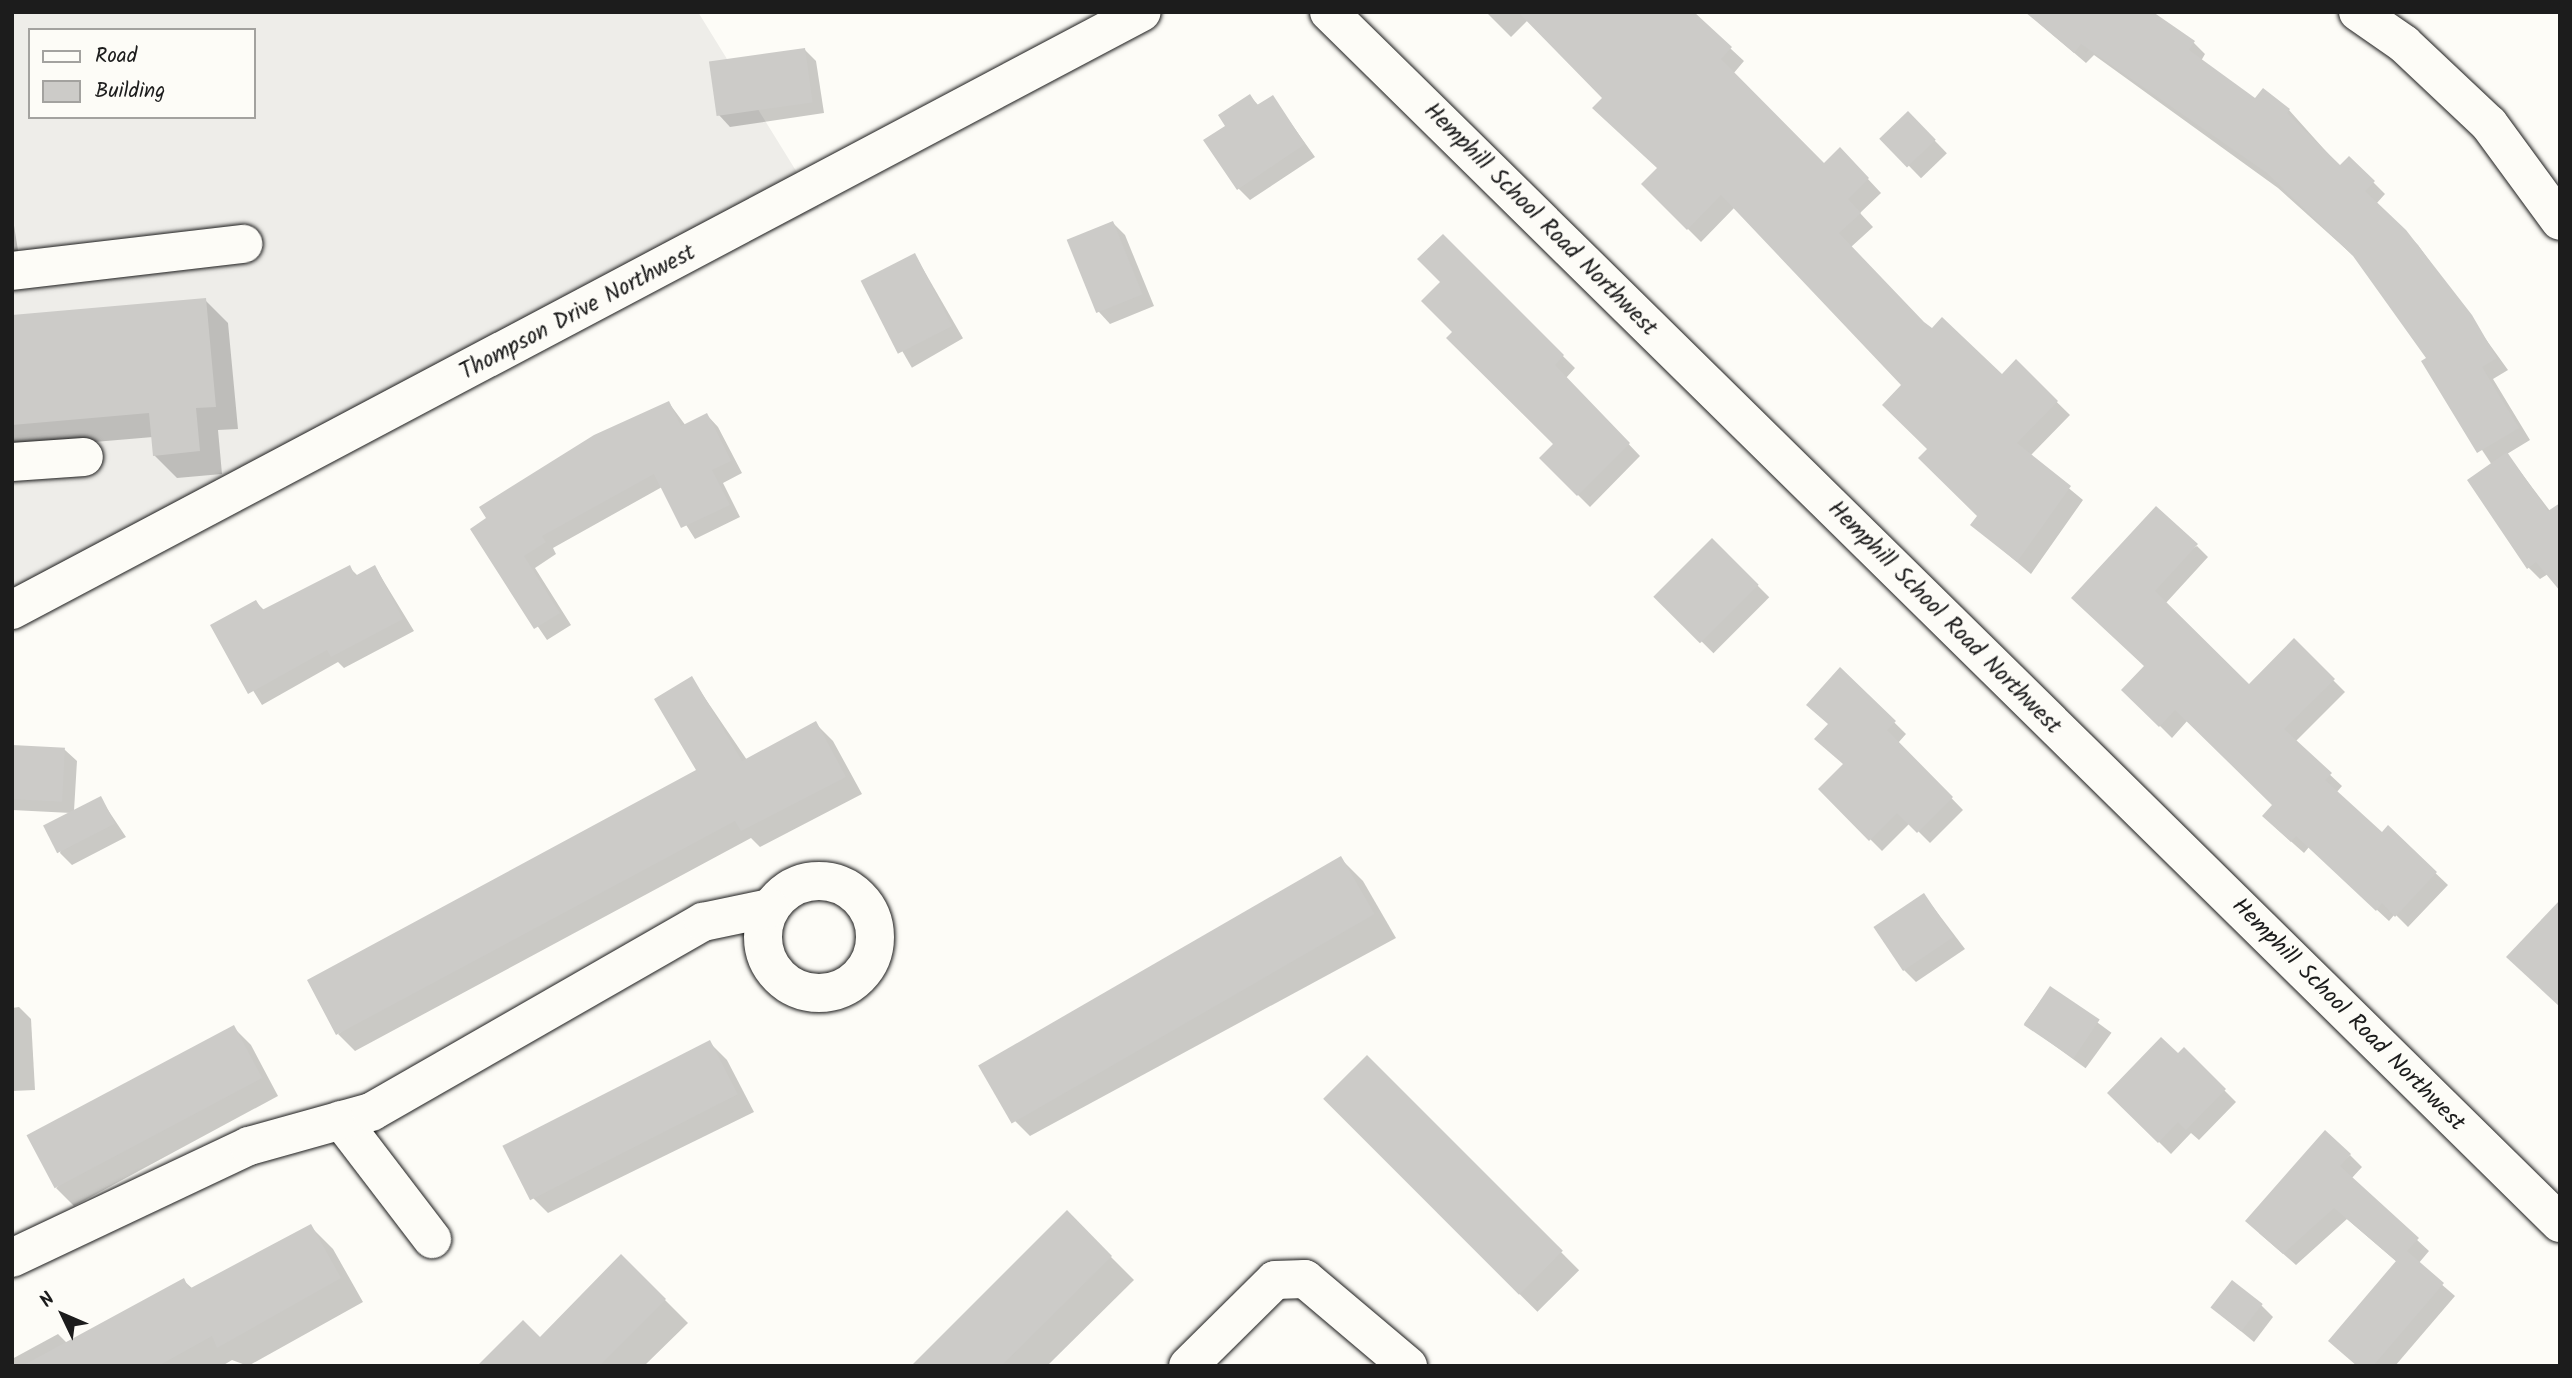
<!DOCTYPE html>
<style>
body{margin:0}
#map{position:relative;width:2572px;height:1378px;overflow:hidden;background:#fdfcf7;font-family:Kalam,sans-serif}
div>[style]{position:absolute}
.built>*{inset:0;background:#eeede9}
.shadow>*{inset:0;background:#0003;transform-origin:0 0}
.building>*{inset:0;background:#cccbc8;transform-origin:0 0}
.roads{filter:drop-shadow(0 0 2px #1c1c1c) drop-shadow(0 0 2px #1c1c1c)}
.minor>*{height:38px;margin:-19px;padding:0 19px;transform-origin:19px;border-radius:19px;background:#fdfcf7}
.minor>.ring{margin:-19px;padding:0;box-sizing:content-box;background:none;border:38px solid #fdfcf7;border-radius:50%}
span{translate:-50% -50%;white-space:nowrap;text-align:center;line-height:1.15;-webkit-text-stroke:7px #fdfcf7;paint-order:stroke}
.street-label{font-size:23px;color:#1c1c1c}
.frame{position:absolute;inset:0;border:14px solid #1c1c1c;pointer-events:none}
.legend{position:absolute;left:28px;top:28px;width:228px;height:91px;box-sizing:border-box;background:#fdfcf7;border:2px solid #a3a29f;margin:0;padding:9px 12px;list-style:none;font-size:21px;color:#1c1c1c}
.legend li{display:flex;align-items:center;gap:14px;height:35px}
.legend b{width:35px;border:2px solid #a3a29f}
.north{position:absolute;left:28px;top:1280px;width:70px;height:70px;-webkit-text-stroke:5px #fdfcf7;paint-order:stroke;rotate:314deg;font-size:19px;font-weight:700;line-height:28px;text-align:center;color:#1c1c1c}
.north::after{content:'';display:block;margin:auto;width:24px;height:32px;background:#1c1c1c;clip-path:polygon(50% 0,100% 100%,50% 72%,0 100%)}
</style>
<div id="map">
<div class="built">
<div style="clip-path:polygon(evenodd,12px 12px,698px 12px,819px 208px,12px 603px,12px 12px,30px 30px,254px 30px,254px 117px,30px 117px,30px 30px)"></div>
</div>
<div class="shadow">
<div style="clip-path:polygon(1486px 12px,1691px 12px,1744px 61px,1733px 74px,1824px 165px,1853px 163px,1881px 193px,1860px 213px,1873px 227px,1851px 247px,1925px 325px,2002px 376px,2016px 362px,2070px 415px,2030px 456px,2083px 500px,2031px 574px,1973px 525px,1979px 516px,1930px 449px,1904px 385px,1735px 207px,1701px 242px,1643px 184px,1659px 168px,1604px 98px,1528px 20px,1511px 37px)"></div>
<div style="clip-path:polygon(2026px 12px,2194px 43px,2205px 54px,2201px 61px,2256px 101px,2289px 110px,2340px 167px,2349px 158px,2385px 194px,2376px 204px,2418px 245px,2508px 370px,2493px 379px,2530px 440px,2507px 454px,2550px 511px,2548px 574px,2540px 579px,2528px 567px,2492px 465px,2423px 361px,2428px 358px,2357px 259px,2278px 188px,2094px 55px,2086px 63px)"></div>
<div style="clip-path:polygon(804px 49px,816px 61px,824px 113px,730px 127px,719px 115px)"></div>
<div style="clip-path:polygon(1250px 96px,1259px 106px,1273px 98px,1315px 157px,1250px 200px,1238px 188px,1228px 126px)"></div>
<div style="left:1908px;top:113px;width:56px;height:36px;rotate:46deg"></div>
<div style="clip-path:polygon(12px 213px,21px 269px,12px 270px)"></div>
<div style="clip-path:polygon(1113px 223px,1125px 235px,1154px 306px,1110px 324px,1099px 312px)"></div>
<div style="clip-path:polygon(1443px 237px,1575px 368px,1566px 378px,1640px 456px,1590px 507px,1541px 458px,1556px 444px,1454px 332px,1443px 282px)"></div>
<div style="left:915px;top:255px;width:96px;height:59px;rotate:60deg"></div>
<div style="clip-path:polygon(205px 300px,228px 323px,238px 429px,218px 430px,222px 474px,177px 478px,154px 455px,153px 437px,12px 449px,12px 317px)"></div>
<div style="clip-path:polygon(669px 403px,686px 426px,707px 415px,718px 427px,742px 473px,723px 483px,740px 517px,695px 539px,662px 487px,553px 548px,556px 554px,535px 568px,571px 625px,547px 640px,472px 530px)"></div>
<div style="left:1712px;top:540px;width:81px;height:79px;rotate:45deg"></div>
<div style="clip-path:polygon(2197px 546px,2208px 557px,2165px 604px,2249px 686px,2294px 641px,2345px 692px,2295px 742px,2342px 786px,2336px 793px,2382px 834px,2388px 828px,2448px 885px,2408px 927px,2395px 914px,2389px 921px,2309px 847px,2304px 853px,2276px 828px,2275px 805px,2188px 720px,2172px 738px,2124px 690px,2146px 667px,2085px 610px)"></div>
<div style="clip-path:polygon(349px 567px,358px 576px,375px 567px,414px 631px,344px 668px,338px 662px,262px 705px,213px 626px,256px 602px,265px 611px)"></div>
<div style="clip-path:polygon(1840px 669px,1906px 734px,1898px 743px,1963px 810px,1930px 843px,1910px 823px,1882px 851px,1820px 789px,1845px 765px,1829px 725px)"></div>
<div style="clip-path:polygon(692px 679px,747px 760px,816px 724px,833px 741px,862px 794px,760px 847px,751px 838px,355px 1051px,338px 1034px,698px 771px)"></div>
<div style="clip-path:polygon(12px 747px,65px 750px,77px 761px,74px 811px,100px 798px,126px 837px,72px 865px,60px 853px,71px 813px,12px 810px)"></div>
<div style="clip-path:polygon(1340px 858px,1363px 881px,1396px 938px,1030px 1136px,1007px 1113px)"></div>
<div style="clip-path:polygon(1924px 895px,1965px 949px,1916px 982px,1904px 970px)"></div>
<div style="left:2050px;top:988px;width:76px;height:44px;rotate:36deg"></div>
<div style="clip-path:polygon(19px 1007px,31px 1019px,35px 1090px,12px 1091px,12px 1008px)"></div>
<div style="clip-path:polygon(233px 1027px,251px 1045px,278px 1096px,74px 1206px,56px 1188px)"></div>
<div style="clip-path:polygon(709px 1042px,727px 1060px,754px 1112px,548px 1213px,530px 1195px)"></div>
<div style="clip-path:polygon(2184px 1050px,2236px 1102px,2199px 1140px,2191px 1133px,2171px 1154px,2110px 1093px)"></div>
<div style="left:1367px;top:1058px;width:300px;height:59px;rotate:45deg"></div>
<div style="clip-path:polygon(2350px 1155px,2362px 1167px,2351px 1179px,2429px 1251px,2418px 1264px,2455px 1296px,2395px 1366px,2357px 1366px,2397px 1262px,2347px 1219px,2296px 1265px,2259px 1233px)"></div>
<div style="clip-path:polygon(1067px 1213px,1134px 1280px,1047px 1366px,914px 1366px)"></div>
<div style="clip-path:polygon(310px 1226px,333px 1249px,363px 1302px,248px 1366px,232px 1360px,222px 1366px,12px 1366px,12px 1359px,58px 1334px,67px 1343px,183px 1280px,193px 1289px)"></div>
<div style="clip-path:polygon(621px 1256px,688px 1323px,644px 1366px,480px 1366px,540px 1339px)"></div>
<div style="clip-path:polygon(2261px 1305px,2273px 1317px,2254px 1342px,2213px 1308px)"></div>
</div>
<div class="building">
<div style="clip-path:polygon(1518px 12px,1694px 12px,1732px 47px,1721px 59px,1824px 163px,1840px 147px,1869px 178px,1848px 199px,1861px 213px,1839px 233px,1924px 322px,1932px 328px,1942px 317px,2002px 374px,2016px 359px,2058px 401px,2017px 443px,2071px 486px,2017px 562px,1970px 525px,1977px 516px,1918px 458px,1927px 449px,1882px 405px,1901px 385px,1721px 195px,1687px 230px,1641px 184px,1657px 168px,1592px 108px,1602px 98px)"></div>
<div style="clip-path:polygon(2025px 12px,2153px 12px,2195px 41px,2189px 50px,2255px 98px,2263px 88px,2290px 109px,2287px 113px,2340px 165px,2349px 156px,2375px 181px,2365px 191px,2406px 230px,2472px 315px,2497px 358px,2482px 367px,2519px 428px,2477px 453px,2421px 361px,2426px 358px,2353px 256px,2267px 173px,2081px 44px,2074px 53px)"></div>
<div style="left:805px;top:48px;width:55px;height:97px;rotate:82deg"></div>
<div style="clip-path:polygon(1250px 94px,1257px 105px,1273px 95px,1305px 144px,1237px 190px,1203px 140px,1225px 126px,1218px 115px)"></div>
<div style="left:1908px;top:111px;width:40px;height:40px;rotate:46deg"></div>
<div style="left:1113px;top:221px;width:79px;height:50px;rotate:68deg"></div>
<div style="clip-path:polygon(1443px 234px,1564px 355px,1555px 365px,1630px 443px,1577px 496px,1539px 458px,1553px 444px,1446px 338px,1452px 332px,1421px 301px,1440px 282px,1417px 259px)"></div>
<div style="left:915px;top:253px;width:82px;height:61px;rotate:63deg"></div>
<div style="clip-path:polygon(206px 298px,216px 407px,196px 408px,200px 451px,153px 456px,149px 413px,12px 425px,12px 315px)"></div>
<div style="clip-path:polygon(669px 401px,681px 426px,707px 413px,731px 461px,712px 470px,730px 505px,681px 528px,654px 474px,542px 536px,546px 542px,524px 556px,560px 613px,534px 629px,470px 529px,486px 518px,479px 507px,594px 435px)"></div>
<div style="clip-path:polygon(2507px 452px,2548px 511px,2560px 503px,2560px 591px,2536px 562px,2527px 569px,2467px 480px)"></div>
<div style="clip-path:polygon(2156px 506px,2198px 544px,2155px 591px,2249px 684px,2294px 638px,2335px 679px,2284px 729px,2332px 773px,2325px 780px,2382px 832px,2388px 825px,2437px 872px,2395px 917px,2382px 903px,2376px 911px,2296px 836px,2291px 842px,2262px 816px,2272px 805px,2175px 710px,2159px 727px,2121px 690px,2144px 666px,2071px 598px)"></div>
<div style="left:1712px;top:538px;width:66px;height:83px;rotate:45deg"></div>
<div style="clip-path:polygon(350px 565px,355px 576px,375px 565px,403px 619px,331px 657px,327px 650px,248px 694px,210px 625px,256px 600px,262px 610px)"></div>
<div style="clip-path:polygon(1840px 667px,1896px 721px,1887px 730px,1953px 797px,1917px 833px,1897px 813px,1869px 841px,1818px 789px,1843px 764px,1814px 739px,1828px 724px,1806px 705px)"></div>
<div style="clip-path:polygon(692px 676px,742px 761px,816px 721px,846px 777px,741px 831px,735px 821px,336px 1035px,307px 980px,696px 770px,654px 699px)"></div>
<div style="left:12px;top:745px;width:53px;height:54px;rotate:3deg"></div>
<div style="left:101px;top:796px;width:31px;height:65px;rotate:63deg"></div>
<div style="left:1341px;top:856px;width:67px;height:419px;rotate:60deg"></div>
<div style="left:1924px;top:893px;width:53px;height:61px;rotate:56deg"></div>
<div style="clip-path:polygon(2560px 900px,2560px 1007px,2506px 957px)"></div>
<div style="left:2050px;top:986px;width:60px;height:47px;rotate:34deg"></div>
<div style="left:234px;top:1025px;width:60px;height:235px;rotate:62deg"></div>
<div style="clip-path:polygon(2161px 1037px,2178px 1053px,2184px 1047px,2226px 1089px,2186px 1130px,2178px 1122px,2158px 1143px,2107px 1093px)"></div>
<div style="left:710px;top:1040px;width:61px;height:233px;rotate:63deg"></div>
<div style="left:1367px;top:1055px;width:277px;height:62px;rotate:45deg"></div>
<div style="clip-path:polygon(2325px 1130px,2351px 1154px,2340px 1166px,2419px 1238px,2407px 1251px,2444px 1283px,2373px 1366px,2357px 1366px,2328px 1341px,2396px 1261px,2334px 1208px,2283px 1254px,2245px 1221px)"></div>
<div style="clip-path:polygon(1067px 1210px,1112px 1256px,1001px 1366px,911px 1366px)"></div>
<div style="clip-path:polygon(311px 1224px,341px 1278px,217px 1348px,212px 1336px,158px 1366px,22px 1366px,184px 1278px,189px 1289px)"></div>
<div style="clip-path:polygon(621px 1254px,666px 1299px,599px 1366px,477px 1366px,523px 1320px,540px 1337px)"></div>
<div style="left:2232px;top:1280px;width:39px;height:35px;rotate:38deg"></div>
</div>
<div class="roads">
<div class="minor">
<div style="left:1329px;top:12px;width:1727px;rotate:44.53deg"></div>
<div style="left:2358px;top:12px;width:56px;rotate:34.8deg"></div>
<div style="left:2404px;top:44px;width:117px;rotate:43.3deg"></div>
<div style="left:2489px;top:124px;width:120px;rotate:53.8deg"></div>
<div style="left:12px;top:271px;width:233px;rotate:-6.7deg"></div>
<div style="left:12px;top:462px;width:72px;rotate:-4deg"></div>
<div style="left:12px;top:610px;width:1278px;rotate:-27.89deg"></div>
<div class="ring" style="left:763px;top:881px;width:74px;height:74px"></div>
<div style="left:341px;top:1120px;width:150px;rotate:52.6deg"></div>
<div style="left:12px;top:1258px;width:262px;rotate:-25.3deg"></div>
<div style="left:249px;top:1146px;width:127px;rotate:-15.6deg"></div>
<div style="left:371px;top:1112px;width:383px;rotate:-29.8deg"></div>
<div style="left:703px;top:922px;width:68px;rotate:-11.8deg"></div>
<div style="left:1188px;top:1366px;width:122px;rotate:-44.7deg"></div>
<div style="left:1275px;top:1280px;width:30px;rotate:-2deg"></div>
<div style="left:1305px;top:1279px;width:135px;rotate:40.2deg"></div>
</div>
</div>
<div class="street-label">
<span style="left:1540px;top:220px;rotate:45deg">Hemphill School Road Northwest</span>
<span style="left:578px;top:313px;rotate:-28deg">Thompson Drive Northwest</span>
<span style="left:1944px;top:618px;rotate:45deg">Hemphill School Road Northwest</span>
<span style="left:2348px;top:1015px;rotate:45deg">Hemphill School Road Northwest</span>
</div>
<div class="frame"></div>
<ul class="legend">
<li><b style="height:9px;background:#fdfcf7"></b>Road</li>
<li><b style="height:19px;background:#cccbc8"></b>Building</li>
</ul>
<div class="north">N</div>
</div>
